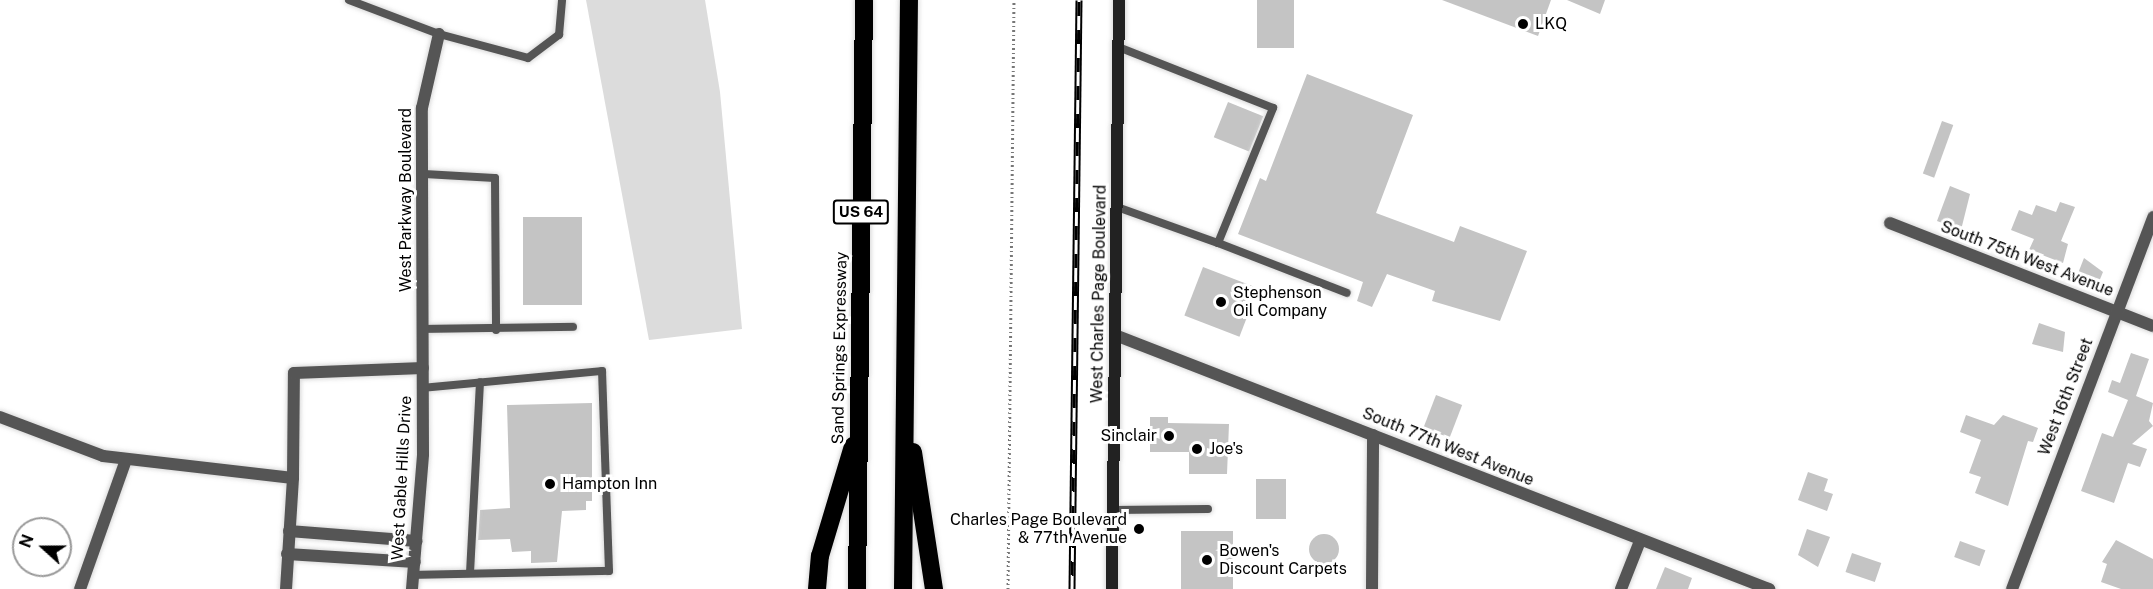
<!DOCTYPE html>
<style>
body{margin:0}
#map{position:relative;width:2153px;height:589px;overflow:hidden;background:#fff;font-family:"Public Sans",sans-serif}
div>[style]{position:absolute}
.green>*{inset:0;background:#dcdcdc}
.building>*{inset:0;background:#c4c4c4;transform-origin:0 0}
.round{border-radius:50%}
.path>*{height:3px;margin-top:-1.5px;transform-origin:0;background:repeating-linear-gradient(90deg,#777 0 1.5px,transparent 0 4.5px)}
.roads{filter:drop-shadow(0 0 2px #dbdbdb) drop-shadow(0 0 2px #dbdbdb)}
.service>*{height:8px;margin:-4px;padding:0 4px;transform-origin:4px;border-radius:4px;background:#555}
.minor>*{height:12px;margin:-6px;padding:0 6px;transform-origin:6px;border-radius:6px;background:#555}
.secondary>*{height:12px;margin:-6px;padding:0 6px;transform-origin:6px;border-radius:6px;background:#222}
.motorway>*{height:18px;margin:-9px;padding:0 9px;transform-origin:9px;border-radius:9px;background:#000}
.rail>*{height:7px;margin-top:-3.5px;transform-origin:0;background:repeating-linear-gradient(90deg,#fff 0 14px,#000 0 28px);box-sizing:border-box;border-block:2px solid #000}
.dots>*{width:16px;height:16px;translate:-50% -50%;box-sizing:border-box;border:3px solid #fff;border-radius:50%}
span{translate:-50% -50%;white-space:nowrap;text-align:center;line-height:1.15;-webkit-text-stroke:6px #fff;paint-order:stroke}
.shield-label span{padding:2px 4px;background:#fff;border:2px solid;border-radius:4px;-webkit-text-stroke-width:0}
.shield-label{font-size:15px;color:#000;font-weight:700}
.poi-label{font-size:16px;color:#000}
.left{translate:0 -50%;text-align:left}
.right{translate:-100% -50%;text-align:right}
.street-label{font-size:16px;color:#000}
.north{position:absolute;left:12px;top:517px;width:60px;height:60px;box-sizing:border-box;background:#fff;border:2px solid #999;border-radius:50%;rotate:291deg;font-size:16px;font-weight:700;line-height:24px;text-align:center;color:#000}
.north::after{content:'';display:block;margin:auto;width:21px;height:27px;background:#000;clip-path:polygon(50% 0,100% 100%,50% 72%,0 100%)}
</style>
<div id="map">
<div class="green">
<div style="clip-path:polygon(586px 0,705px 0,720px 92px,742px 329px,649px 340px)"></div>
</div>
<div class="building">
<div style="left:1257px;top:0;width:37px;height:48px"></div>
<div style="clip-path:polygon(1442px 0,1551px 0,1538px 36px)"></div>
<div style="clip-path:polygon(1567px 0,1605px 0,1600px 14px)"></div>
<div style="clip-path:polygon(1307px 74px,1413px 115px,1376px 213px,1454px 242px,1460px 226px,1527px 251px,1500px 321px,1432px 301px,1435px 291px,1387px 274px,1372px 307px,1357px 301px,1363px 282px,1238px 234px,1260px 178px,1266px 181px)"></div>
<div style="left:1228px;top:102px;width:38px;height:38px;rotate:22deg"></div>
<div style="left:1942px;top:121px;width:12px;height:56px;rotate:20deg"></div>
<div style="clip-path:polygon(1950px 186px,1970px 194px,1961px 230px,1937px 221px)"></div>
<div style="clip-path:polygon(2060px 202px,2075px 207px,2061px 241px,2068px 244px,2063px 263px,2029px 250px,2034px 239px,2011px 230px,2019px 210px,2032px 215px,2036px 205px,2056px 212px)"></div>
<div style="left:582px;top:217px;width:88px;height:59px;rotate:90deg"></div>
<div style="clip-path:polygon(2084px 258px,2103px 272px,2096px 289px,2075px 281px)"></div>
<div style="left:1203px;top:267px;width:59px;height:52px;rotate:21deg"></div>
<div style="clip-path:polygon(2039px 323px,2065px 332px,2063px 352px,2032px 344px)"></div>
<div style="clip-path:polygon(2131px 353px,2149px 359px,2136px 396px,2153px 403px,2149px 421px,2153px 426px,2132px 444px,2147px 449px,2140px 467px,2128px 463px,2114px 503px,2081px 491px,2102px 433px,2113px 437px,2128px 400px,2108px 392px,2112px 380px,2120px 383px)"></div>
<div style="left:1436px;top:395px;width:28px;height:35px;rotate:21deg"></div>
<div style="clip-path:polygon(592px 403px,592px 501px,586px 501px,586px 510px,562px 511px,557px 562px,531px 563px,531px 551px,512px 552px,510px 539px,478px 540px,480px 510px,510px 508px,507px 405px)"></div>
<div style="clip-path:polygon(1966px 415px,1994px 425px,2003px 415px,2038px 428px,2033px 442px,2028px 441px,2008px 506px,1975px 493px,1981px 477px,1969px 473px,1981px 440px,1960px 432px)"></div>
<div style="clip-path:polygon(1150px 417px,1168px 417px,1168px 423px,1229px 424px,1227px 474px,1189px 474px,1189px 452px,1150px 452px)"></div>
<div style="clip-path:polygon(1808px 472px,1828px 479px,1824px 491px,1833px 494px,1827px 511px,1798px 500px)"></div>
<div style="left:1256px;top:479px;width:30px;height:40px"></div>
<div style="clip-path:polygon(1807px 529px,1830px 537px,1818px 567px,1798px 555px)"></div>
<div style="left:1181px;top:531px;width:52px;height:58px"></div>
<div class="round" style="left:1309px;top:534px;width:30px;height:30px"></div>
<div style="clip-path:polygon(2116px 540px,2153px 559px,2153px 589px,2121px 589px,2101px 582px,2107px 564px,2102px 562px)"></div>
<div style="left:1960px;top:541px;width:27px;height:17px;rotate:20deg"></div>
<div style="left:1852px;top:553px;width:31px;height:20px;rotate:19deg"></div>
<div style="clip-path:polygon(1665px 567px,1692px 578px,1688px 589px,1656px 589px)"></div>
</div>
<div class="path">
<div style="left:1008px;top:589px;width:589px;rotate:-89.42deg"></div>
</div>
<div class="roads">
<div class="service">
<div style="left:349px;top:0;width:96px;rotate:20.7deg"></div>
<div style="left:439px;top:34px;width:92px;rotate:15.1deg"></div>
<div style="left:528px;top:58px;width:39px;rotate:-37deg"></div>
<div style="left:559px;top:35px;width:35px;rotate:-85deg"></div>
<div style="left:424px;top:174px;width:71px;rotate:3.2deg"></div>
<div style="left:495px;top:178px;width:152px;rotate:89.6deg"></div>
<div style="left:1117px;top:207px;width:107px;rotate:19.6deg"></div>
<div style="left:1218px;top:243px;width:146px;rotate:-67.8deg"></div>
<div style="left:1273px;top:108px;width:167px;rotate:-158.5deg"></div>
<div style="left:1218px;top:243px;width:138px;rotate:21.2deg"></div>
<div style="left:423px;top:329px;width:150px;rotate:-0.8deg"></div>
<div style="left:1113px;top:510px;width:95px;rotate:-0.6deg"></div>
<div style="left:470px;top:573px;width:191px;rotate:-87deg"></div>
<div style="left:413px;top:575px;width:196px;rotate:-1.2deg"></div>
<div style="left:609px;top:571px;width:200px;rotate:-92deg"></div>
<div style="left:602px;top:371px;width:180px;rotate:174.6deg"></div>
</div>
<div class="minor">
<div style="left:1890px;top:223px;width:282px;rotate:21.4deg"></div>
<div style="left:1115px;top:335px;width:702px;rotate:21.23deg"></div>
<div style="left:0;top:417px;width:110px;rotate:20.7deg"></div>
<div style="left:103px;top:456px;width:191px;rotate:6.6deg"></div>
<div style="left:293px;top:478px;width:111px;rotate:93.6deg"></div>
<div style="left:293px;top:478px;width:105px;rotate:-89.5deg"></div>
<div style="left:294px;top:373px;width:129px;rotate:-2.2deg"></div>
<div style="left:289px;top:531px;width:128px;rotate:4.5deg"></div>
<div style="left:287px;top:554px;width:128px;rotate:3.6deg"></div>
<div style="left:80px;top:589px;width:137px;rotate:-70.4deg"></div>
<div style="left:412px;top:589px;width:135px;rotate:-85.3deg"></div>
<div style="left:423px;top:454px;width:346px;rotate:-90.2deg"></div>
<div style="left:422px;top:108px;width:76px;rotate:-77.1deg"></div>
<div style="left:1372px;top:589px;width:154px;rotate:-89.6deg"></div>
<div style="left:1621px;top:589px;width:52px;rotate:-68.4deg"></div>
<div style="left:2012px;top:589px;width:398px;rotate:-69.2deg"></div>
</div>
<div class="secondary">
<div style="left:1112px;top:589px;width:589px;rotate:-89.32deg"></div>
</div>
<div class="motorway">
<div style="left:913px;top:452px;width:139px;rotate:81.3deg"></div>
<div style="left:817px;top:589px;width:33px;rotate:-85deg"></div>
<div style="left:820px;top:556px;width:115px;rotate:-73.3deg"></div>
<div style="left:857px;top:589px;width:589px;rotate:-89.32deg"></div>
<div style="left:903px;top:589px;width:589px;rotate:-89.42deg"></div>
</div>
</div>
<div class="rail">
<div style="left:1072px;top:589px;width:589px;rotate:-89.32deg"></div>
</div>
<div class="dots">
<div style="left:1523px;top:24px;background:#000"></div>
<div style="left:1221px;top:302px;background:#000"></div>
<div style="left:1169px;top:436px;background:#000"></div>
<div style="left:1197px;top:449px;background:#000"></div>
<div style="left:550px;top:484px;background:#000"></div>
<div style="left:1139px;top:529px;background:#000"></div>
<div style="left:1207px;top:560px;background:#000"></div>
</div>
<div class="shield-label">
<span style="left:861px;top:212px">US 64</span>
</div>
<div class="poi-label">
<span class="left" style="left:1535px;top:24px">LKQ</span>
<span class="left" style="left:1233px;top:302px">Stephenson<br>Oil Company</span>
<span class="right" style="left:1157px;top:436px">Sinclair</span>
<span class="left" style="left:1209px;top:449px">Joe's</span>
<span class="left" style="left:562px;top:484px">Hampton Inn</span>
<span class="right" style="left:1127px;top:529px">Charles Page Boulevard<br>&amp; 77th Avenue</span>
<span class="left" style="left:1219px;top:560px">Bowen's<br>Discount Carpets</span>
</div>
<div class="street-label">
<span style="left:406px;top:200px;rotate:-90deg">West Parkway Boulevard</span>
<span style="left:2027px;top:259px;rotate:21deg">South 75th West Avenue</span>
<span style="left:1099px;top:294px;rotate:-89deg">West Charles Page Boulevard</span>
<span style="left:840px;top:348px;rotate:-89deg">Sand Springs Expressway</span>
<span style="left:2066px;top:397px;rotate:-69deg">West 16th Street</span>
<span style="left:1448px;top:447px;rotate:22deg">South 77th West Avenue</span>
<span style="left:402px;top:478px;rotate:-87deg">West Gable Hills Drive</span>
</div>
<div class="north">N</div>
</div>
